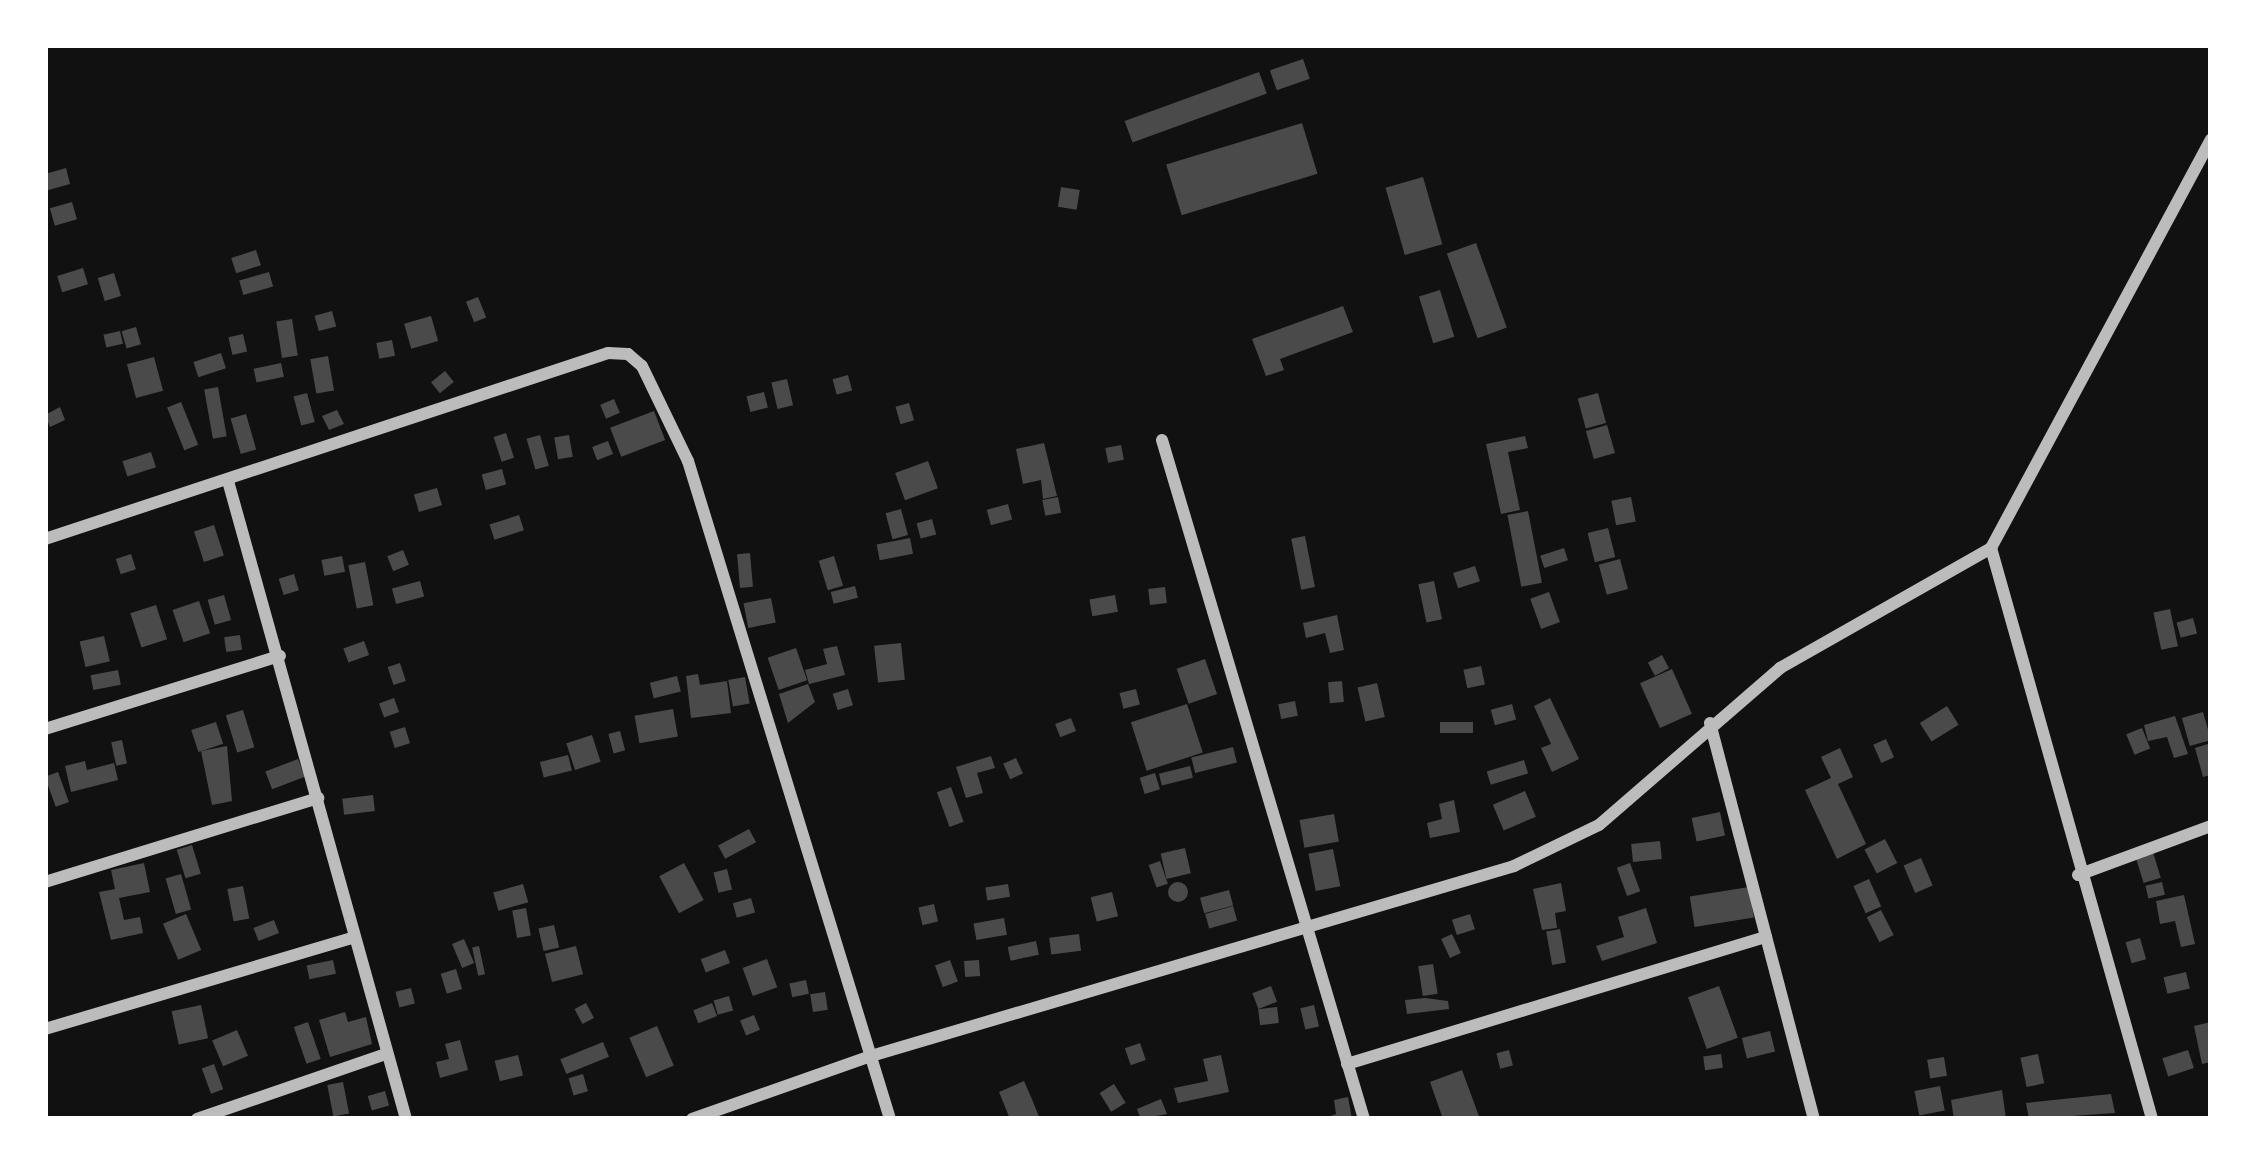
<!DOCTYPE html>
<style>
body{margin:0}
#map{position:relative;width:2256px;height:1164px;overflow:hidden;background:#111;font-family:Roboto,sans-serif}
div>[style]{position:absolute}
.building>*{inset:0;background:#4a4a4a;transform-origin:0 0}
.round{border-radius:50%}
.minor>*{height:12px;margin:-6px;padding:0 6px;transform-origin:6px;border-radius:6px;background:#bcbcbc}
span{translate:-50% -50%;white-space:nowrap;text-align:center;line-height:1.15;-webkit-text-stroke:9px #fff;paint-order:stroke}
.frame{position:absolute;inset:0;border:48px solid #fff;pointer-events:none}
</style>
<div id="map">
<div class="building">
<div style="left:1303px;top:59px;width:21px;height:35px;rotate:71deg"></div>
<div style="left:1259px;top:72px;width:23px;height:143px;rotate:70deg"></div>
<div style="left:1302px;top:123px;width:53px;height:142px;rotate:73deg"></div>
<div style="clip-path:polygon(66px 168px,70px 184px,45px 191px,45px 174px)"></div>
<div style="left:1423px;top:177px;width:70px;height:39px;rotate:74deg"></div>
<div style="left:1061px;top:187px;width:19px;height:20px;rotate:9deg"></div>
<div style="left:72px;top:202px;width:18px;height:23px;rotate:74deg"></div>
<div style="left:1476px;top:243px;width:90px;height:31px;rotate:70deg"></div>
<div style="left:256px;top:250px;width:16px;height:26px;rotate:72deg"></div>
<div style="left:83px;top:268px;width:17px;height:27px;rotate:73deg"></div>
<div style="left:269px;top:272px;width:15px;height:31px;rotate:74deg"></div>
<div style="left:114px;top:273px;width:24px;height:17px;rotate:73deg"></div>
<div style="left:1440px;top:290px;width:49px;height:22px;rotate:73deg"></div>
<div style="left:478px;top:297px;width:22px;height:13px;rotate:68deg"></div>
<div style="clip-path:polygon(1343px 306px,1353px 332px,1280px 359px,1284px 370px,1266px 376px,1252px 339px)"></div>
<div style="left:332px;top:311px;width:16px;height:18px;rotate:75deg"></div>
<div style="left:431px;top:316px;width:26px;height:28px;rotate:74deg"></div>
<div style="left:292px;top:319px;width:37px;height:16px;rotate:81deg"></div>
<div style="left:136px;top:327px;width:18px;height:15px;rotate:74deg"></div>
<div style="left:120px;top:331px;width:13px;height:17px;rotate:77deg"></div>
<div style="left:243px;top:334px;width:18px;height:15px;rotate:77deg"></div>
<div style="left:392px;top:340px;width:16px;height:16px;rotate:79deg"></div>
<div style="left:221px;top:353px;width:16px;height:29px;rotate:72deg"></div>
<div style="left:328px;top:356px;width:35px;height:18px;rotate:80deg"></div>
<div style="left:154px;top:357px;width:35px;height:28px;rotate:75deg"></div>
<div style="left:281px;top:363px;width:14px;height:28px;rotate:78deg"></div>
<div style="left:445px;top:371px;width:14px;height:18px;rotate:51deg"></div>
<div style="left:848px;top:375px;width:16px;height:16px;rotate:75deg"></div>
<div style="left:787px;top:379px;width:27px;height:16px;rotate:77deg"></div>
<div style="left:218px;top:387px;width:50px;height:14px;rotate:80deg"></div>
<div style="left:764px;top:392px;width:16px;height:18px;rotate:76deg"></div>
<div style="left:307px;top:393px;width:30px;height:14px;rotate:75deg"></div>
<div style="left:1598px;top:393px;width:31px;height:21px;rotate:75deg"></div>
<div style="left:614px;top:399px;width:15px;height:15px;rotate:67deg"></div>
<div style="left:181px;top:402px;width:46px;height:15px;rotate:68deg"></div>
<div style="left:909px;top:403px;width:18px;height:14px;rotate:74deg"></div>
<div style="clip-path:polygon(60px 407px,65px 420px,50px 427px,45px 415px)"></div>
<div style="clip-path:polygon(337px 410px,344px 424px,329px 430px,322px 416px)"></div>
<div style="left:654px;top:411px;width:31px;height:47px;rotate:69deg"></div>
<div style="left:246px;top:414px;width:37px;height:16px;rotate:74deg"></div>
<div style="left:1607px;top:425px;width:29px;height:22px;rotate:74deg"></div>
<div style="left:506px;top:433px;width:26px;height:13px;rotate:72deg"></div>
<div style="left:540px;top:435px;width:32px;height:14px;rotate:74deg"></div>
<div style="left:569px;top:435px;width:22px;height:15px;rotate:80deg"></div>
<div style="clip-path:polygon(1525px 436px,1528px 448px,1508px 452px,1520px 510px,1501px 514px,1486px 444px)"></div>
<div style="left:608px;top:441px;width:14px;height:17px;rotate:69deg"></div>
<div style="clip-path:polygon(1044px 443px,1057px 496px,1043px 499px,1041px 480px,1023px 484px,1016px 449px)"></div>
<div style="left:1121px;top:445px;width:15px;height:16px;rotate:79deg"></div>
<div style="left:151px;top:452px;width:16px;height:30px;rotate:72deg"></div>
<div style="left:928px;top:461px;width:29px;height:35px;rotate:70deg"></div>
<div style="left:502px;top:469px;width:16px;height:21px;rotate:75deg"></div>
<div style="left:437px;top:488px;width:18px;height:24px;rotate:74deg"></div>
<div style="left:1058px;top:497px;width:16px;height:16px;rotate:79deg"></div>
<div style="left:1631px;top:497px;width:25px;height:20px;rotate:79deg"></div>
<div style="left:1008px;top:504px;width:16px;height:22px;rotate:75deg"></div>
<div style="left:901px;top:509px;width:27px;height:16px;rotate:75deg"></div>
<div style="left:1528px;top:511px;width:73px;height:21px;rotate:79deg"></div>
<div style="left:519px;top:515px;width:16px;height:31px;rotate:72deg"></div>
<div style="left:932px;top:519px;width:16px;height:16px;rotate:75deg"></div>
<div style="left:214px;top:525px;width:32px;height:21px;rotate:72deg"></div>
<div style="left:1608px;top:528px;width:30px;height:21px;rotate:76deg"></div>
<div style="left:1305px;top:536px;width:52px;height:14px;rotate:79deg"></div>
<div style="left:910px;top:538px;width:16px;height:34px;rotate:79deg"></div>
<div style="left:1564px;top:548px;width:13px;height:25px;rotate:72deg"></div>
<div style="left:403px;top:550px;width:16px;height:17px;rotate:68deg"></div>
<div style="left:750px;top:553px;width:34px;height:13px;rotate:85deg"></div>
<div style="left:131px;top:554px;width:16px;height:16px;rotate:72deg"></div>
<div style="left:342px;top:556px;width:16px;height:21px;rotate:79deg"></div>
<div style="left:834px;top:556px;width:31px;height:16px;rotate:73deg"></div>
<div style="left:1620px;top:559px;width:31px;height:22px;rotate:75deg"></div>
<div style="left:365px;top:562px;width:44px;height:17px;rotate:79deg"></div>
<div style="left:1475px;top:566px;width:16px;height:23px;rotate:72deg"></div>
<div style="left:294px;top:574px;width:17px;height:16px;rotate:73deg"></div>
<div style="left:420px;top:581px;width:16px;height:29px;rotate:75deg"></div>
<div style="left:1434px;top:581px;width:39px;height:16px;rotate:78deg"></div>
<div style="left:855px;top:586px;width:12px;height:25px;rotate:76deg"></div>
<div style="left:1165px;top:587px;width:16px;height:17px;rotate:83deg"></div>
<div style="left:1549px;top:592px;width:32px;height:20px;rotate:70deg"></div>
<div style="left:224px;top:595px;width:26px;height:17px;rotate:74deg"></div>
<div style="left:1115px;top:595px;width:17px;height:26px;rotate:80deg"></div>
<div style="left:771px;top:598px;width:25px;height:28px;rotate:79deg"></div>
<div style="left:199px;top:601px;width:34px;height:28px;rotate:71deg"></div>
<div style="left:156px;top:605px;width:36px;height:27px;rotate:72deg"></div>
<div style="left:2170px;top:609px;width:38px;height:17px;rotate:78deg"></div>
<div style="clip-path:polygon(1337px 615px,1344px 650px,1330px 653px,1325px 633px,1306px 638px,1303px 623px)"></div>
<div style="left:2193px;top:618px;width:16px;height:17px;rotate:75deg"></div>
<div style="left:240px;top:635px;width:15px;height:16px;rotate:82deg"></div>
<div style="left:104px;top:636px;width:26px;height:25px;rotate:77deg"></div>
<div style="left:364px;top:641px;width:15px;height:22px;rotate:70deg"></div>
<div style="left:901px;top:643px;width:37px;height:27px;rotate:84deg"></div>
<div style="clip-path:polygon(837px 646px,845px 675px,809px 684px,805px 670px,827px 664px,823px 649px)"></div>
<div style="left:796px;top:648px;width:34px;height:30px;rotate:71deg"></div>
<div style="left:1662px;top:655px;width:15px;height:16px;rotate:62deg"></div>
<div style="left:1205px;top:659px;width:37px;height:30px;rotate:71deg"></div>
<div style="left:400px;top:663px;width:19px;height:13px;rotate:72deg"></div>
<div style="left:1481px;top:666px;width:19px;height:18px;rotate:78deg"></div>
<div style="left:1672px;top:669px;width:49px;height:35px;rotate:66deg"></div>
<div style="left:118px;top:670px;width:15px;height:28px;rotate:79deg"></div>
<div style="clip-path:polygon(698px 674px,700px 685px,727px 681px,731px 713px,691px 718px,686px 676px)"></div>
<div style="left:677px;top:676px;width:16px;height:28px;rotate:76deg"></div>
<div style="left:745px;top:677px;width:27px;height:17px;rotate:80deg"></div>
<div style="left:1342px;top:681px;width:21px;height:14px;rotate:85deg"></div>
<div style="left:1377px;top:683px;width:35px;height:20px;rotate:77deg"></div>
<div style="clip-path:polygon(808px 684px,815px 702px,788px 723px,779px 694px)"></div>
<div style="left:848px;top:689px;width:17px;height:16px;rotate:73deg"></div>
<div style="left:1136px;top:689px;width:16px;height:17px;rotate:76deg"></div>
<div style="left:394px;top:698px;width:15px;height:16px;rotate:70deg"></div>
<div style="clip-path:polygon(1550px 698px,1579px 759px,1552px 772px,1541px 748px,1551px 744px,1534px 706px)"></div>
<div style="left:1295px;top:701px;width:15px;height:17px;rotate:79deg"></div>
<div style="left:1187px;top:704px;width:51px;height:59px;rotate:72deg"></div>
<div style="left:1512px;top:704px;width:16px;height:22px;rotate:75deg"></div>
<div style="left:1947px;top:706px;width:22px;height:32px;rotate:58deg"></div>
<div style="left:673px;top:709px;width:28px;height:39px;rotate:80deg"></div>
<div style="left:243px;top:710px;width:39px;height:18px;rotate:73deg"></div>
<div style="left:2203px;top:712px;width:29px;height:22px;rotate:74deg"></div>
<div style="clip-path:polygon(2175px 716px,2188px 754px,2174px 758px,2167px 737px,2148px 741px,2144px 725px)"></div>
<div style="left:1071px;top:718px;width:14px;height:17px;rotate:69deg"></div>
<div style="left:216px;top:722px;width:23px;height:26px;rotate:72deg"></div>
<div style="left:1473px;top:722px;width:11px;height:33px;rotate:90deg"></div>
<div style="left:405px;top:727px;width:17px;height:16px;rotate:73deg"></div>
<div style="left:2142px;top:728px;width:22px;height:17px;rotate:68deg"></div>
<div style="left:620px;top:731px;width:20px;height:12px;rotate:75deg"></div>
<div style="left:592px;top:735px;width:28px;height:27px;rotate:72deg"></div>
<div style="left:1886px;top:739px;width:20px;height:14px;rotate:66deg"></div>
<div style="left:122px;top:740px;width:24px;height:11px;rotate:78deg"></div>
<div style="clip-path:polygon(2211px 743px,2211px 775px,2203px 777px,2195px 748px)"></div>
<div style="clip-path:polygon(227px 746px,232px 801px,212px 805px,201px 751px)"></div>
<div style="left:1233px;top:747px;width:16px;height:43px;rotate:76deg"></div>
<div style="clip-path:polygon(1840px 748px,1853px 777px,1838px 784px,1866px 844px,1837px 859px,1805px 790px,1831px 778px,1821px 757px)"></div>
<div style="left:568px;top:755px;width:16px;height:29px;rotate:76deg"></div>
<div style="clip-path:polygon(991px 756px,995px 768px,977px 773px,983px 793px,966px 798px,956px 767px)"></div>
<div style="left:1016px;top:758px;width:17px;height:14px;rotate:66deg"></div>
<div style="left:298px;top:759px;width:19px;height:35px;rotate:69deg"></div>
<div style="left:1524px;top:760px;width:14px;height:39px;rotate:73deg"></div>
<div style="clip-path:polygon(85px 761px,87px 770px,114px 763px,118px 780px,71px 792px,65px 766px)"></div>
<div style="left:1190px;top:766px;width:12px;height:32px;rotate:76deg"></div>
<div style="left:58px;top:772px;width:32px;height:14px;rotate:70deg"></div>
<div style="left:1155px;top:773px;width:17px;height:16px;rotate:73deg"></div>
<div style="left:951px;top:787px;width:37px;height:15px;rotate:70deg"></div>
<div style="left:1525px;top:791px;width:28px;height:35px;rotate:67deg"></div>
<div style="left:373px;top:795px;width:16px;height:31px;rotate:83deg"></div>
<div style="clip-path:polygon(1454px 800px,1460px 832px,1430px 838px,1427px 823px,1442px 819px,1439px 804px)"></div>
<div style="left:1720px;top:812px;width:24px;height:29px;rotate:78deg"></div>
<div style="left:1334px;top:814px;width:28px;height:35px;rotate:80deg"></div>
<div style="left:749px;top:829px;width:15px;height:35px;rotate:62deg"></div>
<div style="left:1885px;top:839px;width:27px;height:23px;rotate:63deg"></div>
<div style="left:1660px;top:841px;width:18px;height:29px;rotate:84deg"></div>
<div style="left:192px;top:845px;width:30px;height:16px;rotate:73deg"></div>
<div style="left:1185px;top:848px;width:26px;height:25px;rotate:77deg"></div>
<div style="left:1333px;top:849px;width:38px;height:25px;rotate:79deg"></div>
<div style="left:2152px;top:849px;width:30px;height:18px;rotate:73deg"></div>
<div style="left:1921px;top:858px;width:30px;height:19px;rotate:67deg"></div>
<div style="left:1160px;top:861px;width:24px;height:12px;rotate:71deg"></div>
<div style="clip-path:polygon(144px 863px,150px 892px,119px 898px,124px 920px,140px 917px,143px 933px,111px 940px,99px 892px,115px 889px,111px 870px)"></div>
<div style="left:684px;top:863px;width:42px;height:28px;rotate:62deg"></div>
<div style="left:1630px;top:863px;width:30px;height:14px;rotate:70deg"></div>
<div style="left:727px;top:869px;width:21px;height:14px;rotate:76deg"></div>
<div style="left:181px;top:874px;width:37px;height:16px;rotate:74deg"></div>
<div style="left:1869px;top:879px;width:30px;height:17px;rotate:66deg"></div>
<div class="round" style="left:1168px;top:882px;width:20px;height:20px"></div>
<div style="left:2162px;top:882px;width:13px;height:17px;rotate:77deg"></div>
<div style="clip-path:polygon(1561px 883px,1566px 911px,1555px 913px,1557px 928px,1542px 930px,1533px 889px)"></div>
<div style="left:523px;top:884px;width:19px;height:31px;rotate:74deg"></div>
<div style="left:1008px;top:884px;width:13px;height:23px;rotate:81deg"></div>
<div style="left:243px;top:886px;width:33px;height:16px;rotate:79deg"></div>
<div style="left:1749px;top:887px;width:31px;height:60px;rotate:81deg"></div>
<div style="left:1229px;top:890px;width:16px;height:30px;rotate:75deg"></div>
<div style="left:1112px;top:892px;width:25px;height:22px;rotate:76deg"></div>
<div style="clip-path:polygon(2184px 895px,2195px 944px,2181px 947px,2175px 921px,2160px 924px,2156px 901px)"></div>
<div style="left:751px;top:898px;width:15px;height:19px;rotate:74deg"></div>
<div style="left:934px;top:904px;width:18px;height:16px;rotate:77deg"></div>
<div style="left:1233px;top:906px;width:15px;height:29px;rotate:74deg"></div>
<div style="left:526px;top:908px;width:28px;height:14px;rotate:80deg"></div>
<div style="clip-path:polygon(1646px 908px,1657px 943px,1602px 961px,1596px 946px,1624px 937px,1618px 917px)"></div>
<div style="left:1881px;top:910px;width:28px;height:16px;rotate:63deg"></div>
<div style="left:186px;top:914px;width:39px;height:25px;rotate:67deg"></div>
<div style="left:1470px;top:914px;width:16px;height:19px;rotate:72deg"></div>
<div style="left:1004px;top:918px;width:17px;height:31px;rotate:80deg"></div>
<div style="left:274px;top:920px;width:14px;height:22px;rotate:69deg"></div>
<div style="left:554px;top:925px;width:23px;height:16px;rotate:77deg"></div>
<div style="left:1560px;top:929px;width:34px;height:14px;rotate:80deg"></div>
<div style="left:1079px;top:934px;width:17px;height:30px;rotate:83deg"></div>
<div style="left:1452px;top:934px;width:21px;height:12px;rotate:65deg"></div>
<div style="left:2140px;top:938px;width:22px;height:15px;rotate:74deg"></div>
<div style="left:464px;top:939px;width:26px;height:13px;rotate:67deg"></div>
<div style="left:1036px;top:941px;width:14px;height:29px;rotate:78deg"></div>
<div style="left:479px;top:946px;width:29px;height:7px;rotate:78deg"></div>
<div style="left:576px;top:946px;width:29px;height:32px;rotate:76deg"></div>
<div style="left:725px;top:950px;width:14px;height:26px;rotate:69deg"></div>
<div style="left:767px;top:959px;width:30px;height:26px;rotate:70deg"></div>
<div style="left:333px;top:960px;width:14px;height:27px;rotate:78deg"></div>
<div style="left:950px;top:960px;width:23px;height:16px;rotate:70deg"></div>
<div style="left:979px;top:960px;width:16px;height:15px;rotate:86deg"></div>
<div style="left:1433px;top:964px;width:30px;height:15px;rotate:81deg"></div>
<div style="left:456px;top:969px;width:21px;height:16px;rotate:73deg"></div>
<div style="left:2186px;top:972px;width:17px;height:23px;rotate:77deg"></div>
<div style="left:806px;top:980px;width:14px;height:17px;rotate:78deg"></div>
<div style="left:1271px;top:986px;width:17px;height:20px;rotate:69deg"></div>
<div style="left:1719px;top:986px;width:55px;height:33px;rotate:70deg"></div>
<div style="left:411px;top:988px;width:16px;height:16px;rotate:76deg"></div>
<div style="left:825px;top:992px;width:18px;height:15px;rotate:81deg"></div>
<div style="left:729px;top:996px;width:15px;height:16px;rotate:74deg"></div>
<div style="clip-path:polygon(1425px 998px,1448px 1001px,1449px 1009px,1407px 1014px,1405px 1000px)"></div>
<div style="left:586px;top:1003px;width:17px;height:13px;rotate:62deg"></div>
<div style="left:712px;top:1003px;width:14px;height:20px;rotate:69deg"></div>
<div style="left:201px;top:1005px;width:34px;height:30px;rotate:78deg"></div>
<div style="left:1314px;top:1005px;width:22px;height:14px;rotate:77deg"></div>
<div style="left:1277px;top:1007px;width:16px;height:19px;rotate:83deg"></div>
<div style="clip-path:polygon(345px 1012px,348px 1022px,366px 1017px,372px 1044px,330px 1057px,319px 1020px)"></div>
<div style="left:754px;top:1015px;width:16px;height:15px;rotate:68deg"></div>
<div style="left:308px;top:1022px;width:39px;height:15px;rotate:71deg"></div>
<div style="clip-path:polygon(2211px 1022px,2211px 1062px,2202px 1064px,2194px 1026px)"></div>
<div style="left:657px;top:1026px;width:43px;height:30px;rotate:67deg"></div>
<div style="left:237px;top:1030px;width:28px;height:27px;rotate:67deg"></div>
<div style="left:1770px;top:1031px;width:21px;height:29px;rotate:76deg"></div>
<div style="clip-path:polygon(460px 1040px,468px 1070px,440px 1078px,436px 1062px,449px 1059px,445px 1044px)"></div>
<div style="left:603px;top:1042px;width:16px;height:46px;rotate:68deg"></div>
<div style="left:1140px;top:1043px;width:18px;height:16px;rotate:71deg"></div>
<div style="left:1509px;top:1050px;width:16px;height:13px;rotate:76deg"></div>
<div style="left:2188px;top:1050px;width:19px;height:27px;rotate:72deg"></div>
<div style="left:1721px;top:1054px;width:14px;height:18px;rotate:82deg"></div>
<div style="left:2038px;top:1054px;width:30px;height:18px;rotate:78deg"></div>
<div style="left:518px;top:1055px;width:21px;height:24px;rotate:76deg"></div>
<div style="clip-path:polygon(1221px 1055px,1229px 1092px,1178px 1103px,1174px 1088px,1208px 1081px,1203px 1059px)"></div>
<div style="left:1944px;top:1057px;width:19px;height:17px;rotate:81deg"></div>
<div style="left:214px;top:1064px;width:27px;height:13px;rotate:70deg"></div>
<div style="clip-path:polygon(1462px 1070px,1480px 1119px,1443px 1119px,1430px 1082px)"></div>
<div style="left:583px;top:1074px;width:18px;height:15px;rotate:74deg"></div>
<div style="clip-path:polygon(1024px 1081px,1031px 1097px,1040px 1119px,1010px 1119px,999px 1092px)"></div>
<div style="left:343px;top:1082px;width:32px;height:16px;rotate:79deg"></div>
<div style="left:1114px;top:1084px;width:22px;height:17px;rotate:58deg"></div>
<div style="left:1940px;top:1086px;width:25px;height:26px;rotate:79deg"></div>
<div style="clip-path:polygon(2002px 1090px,2006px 1119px,1954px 1119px,1951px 1100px)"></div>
<div style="left:385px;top:1091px;width:15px;height:18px;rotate:74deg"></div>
<div style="clip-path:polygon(2111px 1094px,2115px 1113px,2029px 1119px,2026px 1103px)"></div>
<div style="clip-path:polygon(1348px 1097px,1352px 1119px,1323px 1119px,1336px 1114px,1334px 1100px)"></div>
<div style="clip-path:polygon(1161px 1099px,1167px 1114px,1141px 1119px,1137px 1109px)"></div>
</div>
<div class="minor">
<div style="left:1162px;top:440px;width:708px;rotate:73.43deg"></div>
<div style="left:228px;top:481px;width:662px;rotate:74.41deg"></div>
<div style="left:45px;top:539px;width:593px;rotate:-18.28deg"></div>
<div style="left:608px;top:353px;width:20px;rotate:3deg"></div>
<div style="left:628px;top:354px;width:18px;rotate:41deg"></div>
<div style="left:642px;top:366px;width:106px;rotate:64.2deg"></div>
<div style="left:688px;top:461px;width:688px;rotate:72.93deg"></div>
<div style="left:1991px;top:548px;width:593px;rotate:74.25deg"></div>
<div style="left:1710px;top:723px;width:409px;rotate:75.3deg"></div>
<div style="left:45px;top:729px;width:246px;rotate:-17.3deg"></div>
<div style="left:2078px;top:875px;width:142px;rotate:-20.2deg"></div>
<div style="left:45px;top:882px;width:286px;rotate:-17.1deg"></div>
<div style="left:45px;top:1029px;width:320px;rotate:-16.5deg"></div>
<div style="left:1347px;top:1064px;width:438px;rotate:-16.9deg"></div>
<div style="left:197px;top:1119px;width:200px;rotate:-19deg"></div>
<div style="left:692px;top:1119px;width:190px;rotate:-19.4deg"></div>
<div style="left:871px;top:1056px;width:670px;rotate:-16.46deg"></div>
<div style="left:1514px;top:866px;width:94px;rotate:-25.8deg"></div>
<div style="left:1599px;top:825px;width:240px;rotate:-40.9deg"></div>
<div style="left:1780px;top:668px;width:243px;rotate:-29.6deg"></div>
<div style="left:1991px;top:548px;width:464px;rotate:-61.7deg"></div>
</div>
<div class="frame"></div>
</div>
